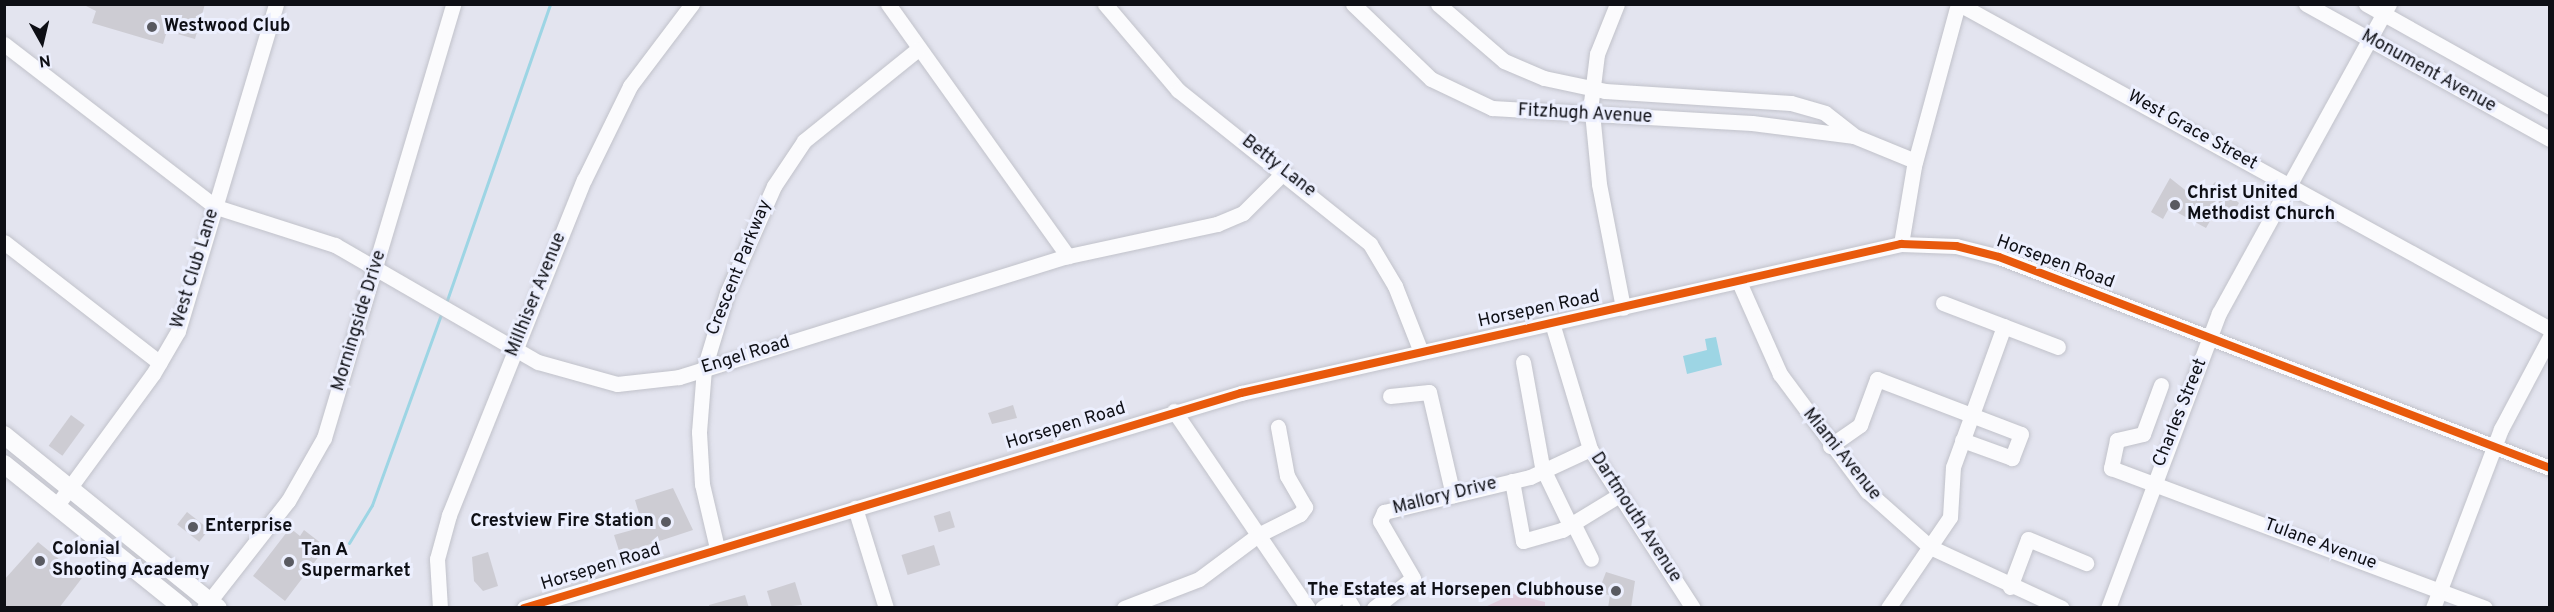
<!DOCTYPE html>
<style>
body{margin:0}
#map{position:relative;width:2554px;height:612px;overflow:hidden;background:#e3e4ef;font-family:Overpass,sans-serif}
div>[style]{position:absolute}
.green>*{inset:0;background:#dfccdc}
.water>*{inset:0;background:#9dd5e4}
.stream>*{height:3px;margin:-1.5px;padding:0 1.5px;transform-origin:1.5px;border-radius:1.5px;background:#9dd5e4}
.building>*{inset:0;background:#cdccd3;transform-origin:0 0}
.roads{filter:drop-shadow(0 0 2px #c1c2ca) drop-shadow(0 0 2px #c1c2ca)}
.minor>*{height:15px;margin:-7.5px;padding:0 7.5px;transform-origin:7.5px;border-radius:7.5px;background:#fbfbfd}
.major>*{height:18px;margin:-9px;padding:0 9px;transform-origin:9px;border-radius:9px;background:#fbfbfd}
.cycleway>*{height:8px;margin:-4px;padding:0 4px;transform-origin:4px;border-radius:4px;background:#e8590c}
.dots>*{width:16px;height:16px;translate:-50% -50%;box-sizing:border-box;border:3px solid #eceffe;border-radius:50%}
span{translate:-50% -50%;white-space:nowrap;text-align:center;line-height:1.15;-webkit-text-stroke:6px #eceffe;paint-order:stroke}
.poi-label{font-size:18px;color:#0e0f15;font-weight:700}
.left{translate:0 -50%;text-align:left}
.right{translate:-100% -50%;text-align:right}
.street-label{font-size:18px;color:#0e0f15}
.frame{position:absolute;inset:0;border:6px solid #0e0f15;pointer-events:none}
.north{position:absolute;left:12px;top:12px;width:60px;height:60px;-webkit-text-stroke:4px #eceffe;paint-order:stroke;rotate:172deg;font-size:16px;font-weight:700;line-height:24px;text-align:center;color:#0e0f15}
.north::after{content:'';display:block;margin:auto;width:21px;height:27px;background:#0e0f15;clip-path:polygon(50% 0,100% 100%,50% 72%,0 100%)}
</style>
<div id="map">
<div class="green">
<div style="clip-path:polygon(1513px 594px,1545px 602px,1545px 607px,1485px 607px)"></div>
</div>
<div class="water">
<div style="clip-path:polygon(1716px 337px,1722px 365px,1687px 374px,1683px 356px,1707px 350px,1705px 339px)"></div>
</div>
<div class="stream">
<div style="left:446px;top:303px;width:317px;rotate:-70.8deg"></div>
<div style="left:349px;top:543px;width:44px;rotate:-58.8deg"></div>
<div style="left:372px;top:505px;width:205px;rotate:-70.1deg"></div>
</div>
<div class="building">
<div style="clip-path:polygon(82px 4px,205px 4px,195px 39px,167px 31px,163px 44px,92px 23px,96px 11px)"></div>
<div style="clip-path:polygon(2170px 178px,2199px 201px,2215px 182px,2239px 203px,2232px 215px,2218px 207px,2206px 228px,2169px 208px,2163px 219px,2151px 212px)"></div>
<div style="clip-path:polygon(1013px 405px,1017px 418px,992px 424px,988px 413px)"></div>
<div style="left:71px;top:415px;width:17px;height:38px;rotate:36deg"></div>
<div style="clip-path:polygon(673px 488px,693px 530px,620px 554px,614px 535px,643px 527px,635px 500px)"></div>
<div style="left:950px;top:511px;width:17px;height:17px;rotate:73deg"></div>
<div style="left:187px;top:512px;width:28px;height:16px;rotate:38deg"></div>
<div style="clip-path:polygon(290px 528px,300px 536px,304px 530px,326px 547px,285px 601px,253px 576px)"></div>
<div style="clip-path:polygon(38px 542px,82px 578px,59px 608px,4px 608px,4px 580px)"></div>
<div style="left:934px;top:545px;width:21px;height:34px;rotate:73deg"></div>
<div style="clip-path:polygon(488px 552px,498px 586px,483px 591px,474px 581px,472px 557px)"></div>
<div style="clip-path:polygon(1606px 572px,1635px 581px,1631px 608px,1608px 608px,1610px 595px,1598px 593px)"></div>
<div style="clip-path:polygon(795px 582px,802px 605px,772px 608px,767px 591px)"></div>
<div style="clip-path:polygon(745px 595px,749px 608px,710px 608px,709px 605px)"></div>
</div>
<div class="roads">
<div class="minor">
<div style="left:888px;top:4px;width:310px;rotate:54.5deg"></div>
<div style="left:1105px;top:4px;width:113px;rotate:49.7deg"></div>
<div style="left:1178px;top:90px;width:246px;rotate:38.7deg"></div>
<div style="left:1370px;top:244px;width:49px;rotate:59.2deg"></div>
<div style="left:1395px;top:286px;width:71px;rotate:68.5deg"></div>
<div style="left:1353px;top:4px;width:108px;rotate:43.9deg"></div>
<div style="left:1431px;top:79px;width:68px;rotate:25.4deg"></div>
<div style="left:1492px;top:108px;width:260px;rotate:3.3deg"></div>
<div style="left:1752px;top:123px;width:103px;rotate:7.3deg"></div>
<div style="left:1438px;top:4px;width:87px;rotate:40.8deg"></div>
<div style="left:1504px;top:61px;width:43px;rotate:23deg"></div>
<div style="left:1544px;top:78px;width:62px;rotate:12deg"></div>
<div style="left:1605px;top:91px;width:186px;rotate:3.7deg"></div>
<div style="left:1791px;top:103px;width:35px;rotate:16deg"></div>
<div style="left:1825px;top:113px;width:37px;rotate:38deg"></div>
<div style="left:1854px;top:136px;width:66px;rotate:22.3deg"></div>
<div style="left:1617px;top:4px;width:54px;rotate:111.8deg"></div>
<div style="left:1597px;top:54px;width:48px;rotate:97.1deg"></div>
<div style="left:1591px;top:102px;width:82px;rotate:84.4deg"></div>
<div style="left:1599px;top:184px;width:126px;rotate:79deg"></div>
<div style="left:1959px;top:4px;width:674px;rotate:28.81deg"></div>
<div style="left:2306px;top:4px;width:279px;rotate:29deg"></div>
<div style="left:2366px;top:4px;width:211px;rotate:29.2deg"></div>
<div style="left:4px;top:44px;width:267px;rotate:37.6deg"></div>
<div style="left:216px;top:207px;width:125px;rotate:17.7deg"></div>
<div style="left:335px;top:245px;width:234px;rotate:30deg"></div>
<div style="left:538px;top:362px;width:82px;rotate:15.6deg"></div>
<div style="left:617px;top:384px;width:62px;rotate:-6.4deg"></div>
<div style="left:679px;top:377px;width:403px;rotate:-17.3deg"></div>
<div style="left:1064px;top:257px;width:157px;rotate:-12.2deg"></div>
<div style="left:1217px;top:224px;width:28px;rotate:-23deg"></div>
<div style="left:1243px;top:213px;width:58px;rotate:-45deg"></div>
<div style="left:4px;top:242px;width:197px;rotate:37.8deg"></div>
<div style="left:1901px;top:244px;width:79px;rotate:-80.5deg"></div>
<div style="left:1914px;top:166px;width:168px;rotate:-74.8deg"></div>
<div style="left:1739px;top:282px;width:101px;rotate:66deg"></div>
<div style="left:1780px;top:374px;width:146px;rotate:53.4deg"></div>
<div style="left:1867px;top:491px;width:84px;rotate:41.6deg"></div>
<div style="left:1930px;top:547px;width:145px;rotate:24.8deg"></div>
<div style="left:1943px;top:303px;width:123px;rotate:20.9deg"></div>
<div style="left:1552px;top:323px;width:132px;rotate:73.2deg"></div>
<div style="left:1590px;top:449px;width:189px;rotate:57.1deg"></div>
<div style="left:1523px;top:362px;width:107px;rotate:79.7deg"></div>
<div style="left:1542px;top:467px;width:64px;rotate:64.2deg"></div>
<div style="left:2161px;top:385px;width:52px;rotate:110.2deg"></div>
<div style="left:2143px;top:434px;width:27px;rotate:167deg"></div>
<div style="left:2117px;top:440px;width:29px;rotate:102deg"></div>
<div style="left:2111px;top:468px;width:399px;rotate:20.5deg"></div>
<div style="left:1390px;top:396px;width:39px;rotate:-6deg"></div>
<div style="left:1429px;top:392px;width:106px;rotate:76.9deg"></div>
<div style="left:1174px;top:411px;width:238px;rotate:55.8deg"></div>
<div style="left:1830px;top:446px;width:37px;rotate:-35deg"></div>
<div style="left:1860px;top:425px;width:49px;rotate:-69.7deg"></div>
<div style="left:1877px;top:379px;width:154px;rotate:20.9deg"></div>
<div style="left:2021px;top:434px;width:26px;rotate:111deg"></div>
<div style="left:2012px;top:458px;width:53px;rotate:-160.2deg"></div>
<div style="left:1512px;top:481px;width:61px;rotate:79.6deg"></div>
<div style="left:1523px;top:541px;width:41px;rotate:-15.8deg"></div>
<div style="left:1562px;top:530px;width:63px;rotate:-31.4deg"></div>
<div style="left:57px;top:505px;width:162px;rotate:-53.8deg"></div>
<div style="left:153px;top:374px;width:50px;rotate:-59.8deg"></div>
<div style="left:178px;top:331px;width:341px;rotate:-73.3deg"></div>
<div style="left:855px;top:508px;width:105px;rotate:72.8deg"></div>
<div style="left:1573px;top:523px;width:40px;rotate:63.4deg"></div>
<div style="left:717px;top:548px;width:66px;rotate:-103.2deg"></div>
<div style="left:702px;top:484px;width:52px;rotate:-93.3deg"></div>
<div style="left:699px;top:432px;width:63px;rotate:-85.5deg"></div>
<div style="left:704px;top:369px;width:79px;rotate:-73.2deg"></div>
<div style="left:727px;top:293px;width:117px;rotate:-66.3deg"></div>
<div style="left:774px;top:186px;width:54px;rotate:-56.3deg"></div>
<div style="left:804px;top:141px;width:146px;rotate:-38.9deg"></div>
<div style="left:2010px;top:587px;width:51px;rotate:-69.4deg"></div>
<div style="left:2028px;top:539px;width:63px;rotate:22.5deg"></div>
<div style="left:204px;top:608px;width:136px;rotate:-51.9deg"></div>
<div style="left:288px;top:501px;width:73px;rotate:-60.3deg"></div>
<div style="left:324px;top:438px;width:453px;rotate:-73.4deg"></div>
<div style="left:440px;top:608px;width:49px;rotate:-93.5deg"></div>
<div style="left:437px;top:559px;width:46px;rotate:-74.7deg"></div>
<div style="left:449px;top:515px;width:361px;rotate:-68.1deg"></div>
<div style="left:584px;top:180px;width:105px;rotate:-63.9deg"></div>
<div style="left:630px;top:86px;width:103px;rotate:-52.9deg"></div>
<div style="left:524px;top:608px;width:749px;rotate:-16.69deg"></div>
<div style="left:1241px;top:393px;width:677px;rotate:-12.72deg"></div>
<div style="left:1901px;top:244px;width:55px;rotate:2.1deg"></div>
<div style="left:1956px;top:246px;width:44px;rotate:14.3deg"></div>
<div style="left:1999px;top:257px;width:590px;rotate:20.95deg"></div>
<div style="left:1124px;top:608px;width:80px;rotate:-21.1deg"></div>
<div style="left:1199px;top:579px;width:74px;rotate:-36.7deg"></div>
<div style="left:1258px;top:535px;width:47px;rotate:-26.6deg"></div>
<div style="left:1300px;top:514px;width:9px;rotate:-54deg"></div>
<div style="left:1305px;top:507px;width:36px;rotate:-120deg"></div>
<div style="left:1287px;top:476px;width:50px;rotate:-100.4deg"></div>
<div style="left:1322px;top:608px;width:27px;rotate:-34deg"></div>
<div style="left:1344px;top:593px;width:17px;rotate:59deg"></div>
<div style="left:1374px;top:608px;width:49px;rotate:-37.6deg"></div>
<div style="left:1413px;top:578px;width:66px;rotate:-120.1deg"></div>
<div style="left:1380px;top:521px;width:10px;rotate:-66deg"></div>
<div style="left:1384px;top:512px;width:150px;rotate:-13.5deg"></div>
<div style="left:1530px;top:477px;width:66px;rotate:-25deg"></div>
<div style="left:1888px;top:608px;width:110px;rotate:-55.7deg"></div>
<div style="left:1950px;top:517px;width:50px;rotate:-86.6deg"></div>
<div style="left:1953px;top:467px;width:150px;rotate:-70.1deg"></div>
<div style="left:2108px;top:608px;width:315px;rotate:-69.4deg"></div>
<div style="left:2219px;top:313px;width:353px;rotate:-61.2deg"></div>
<div style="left:2433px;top:608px;width:191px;rotate:-69.2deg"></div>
<div style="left:2501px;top:429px;width:104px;rotate:-62deg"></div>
</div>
<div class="major">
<div style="left:4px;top:435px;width:275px;rotate:39deg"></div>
<div style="left:4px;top:464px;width:230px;rotate:38.8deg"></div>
</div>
</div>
<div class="cycleway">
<div style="left:524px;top:608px;width:749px;rotate:-16.69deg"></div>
<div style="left:1241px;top:393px;width:677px;rotate:-12.72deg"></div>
<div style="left:1901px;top:244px;width:55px;rotate:2.1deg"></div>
<div style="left:1956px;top:246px;width:44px;rotate:14.3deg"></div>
<div style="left:1999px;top:257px;width:590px;rotate:20.95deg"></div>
</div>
<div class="dots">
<div style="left:152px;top:27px;background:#595a61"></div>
<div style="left:2175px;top:205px;background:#595a61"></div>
<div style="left:666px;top:522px;background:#595a61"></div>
<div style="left:193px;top:527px;background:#595a61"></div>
<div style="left:40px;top:561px;background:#595a61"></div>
<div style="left:289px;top:562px;background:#595a61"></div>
<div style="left:1616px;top:591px;background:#595a61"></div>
</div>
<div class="poi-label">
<span class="left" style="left:164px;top:27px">Westwood Club</span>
<span class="left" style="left:2187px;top:205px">Christ United<br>Methodist Church</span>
<span class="right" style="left:654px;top:522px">Crestview Fire Station</span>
<span class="left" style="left:205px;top:527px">Enterprise</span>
<span class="left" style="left:52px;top:561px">Colonial<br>Shooting Academy</span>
<span class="left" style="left:301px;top:562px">Tan A<br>Supermarket</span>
<span class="right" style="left:1604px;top:591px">The Estates at Horsepen Clubhouse</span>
</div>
<div class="street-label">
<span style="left:2428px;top:72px;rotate:29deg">Monument Avenue</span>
<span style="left:1585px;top:115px;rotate:3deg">Fitzhugh Avenue</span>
<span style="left:2192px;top:131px;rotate:29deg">West Grace Street</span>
<span style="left:1278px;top:167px;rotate:38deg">Betty Lane</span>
<span style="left:2055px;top:263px;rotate:20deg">Horsepen Road</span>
<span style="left:740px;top:268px;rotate:-68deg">Crescent Parkway</span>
<span style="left:196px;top:269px;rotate:-73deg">West Club Lane</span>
<span style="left:537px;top:295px;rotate:-68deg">Millhiser Avenue</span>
<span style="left:1539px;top:310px;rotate:-12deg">Horsepen Road</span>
<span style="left:360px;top:321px;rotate:-73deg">Morningside Drive</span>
<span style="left:746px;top:356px;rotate:-17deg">Engel Road</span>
<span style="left:2181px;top:413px;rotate:-68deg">Charles Street</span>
<span style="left:1066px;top:427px;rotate:-17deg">Horsepen Road</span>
<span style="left:1841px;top:455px;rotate:51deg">Miami Avenue</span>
<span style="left:1445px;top:497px;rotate:-14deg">Mallory Drive</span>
<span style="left:1635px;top:518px;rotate:57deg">Dartmouth Avenue</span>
<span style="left:2320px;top:545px;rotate:20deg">Tulane Avenue</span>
<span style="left:601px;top:568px;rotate:-17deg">Horsepen Road</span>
</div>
<div class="frame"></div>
<div class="north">N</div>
</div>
